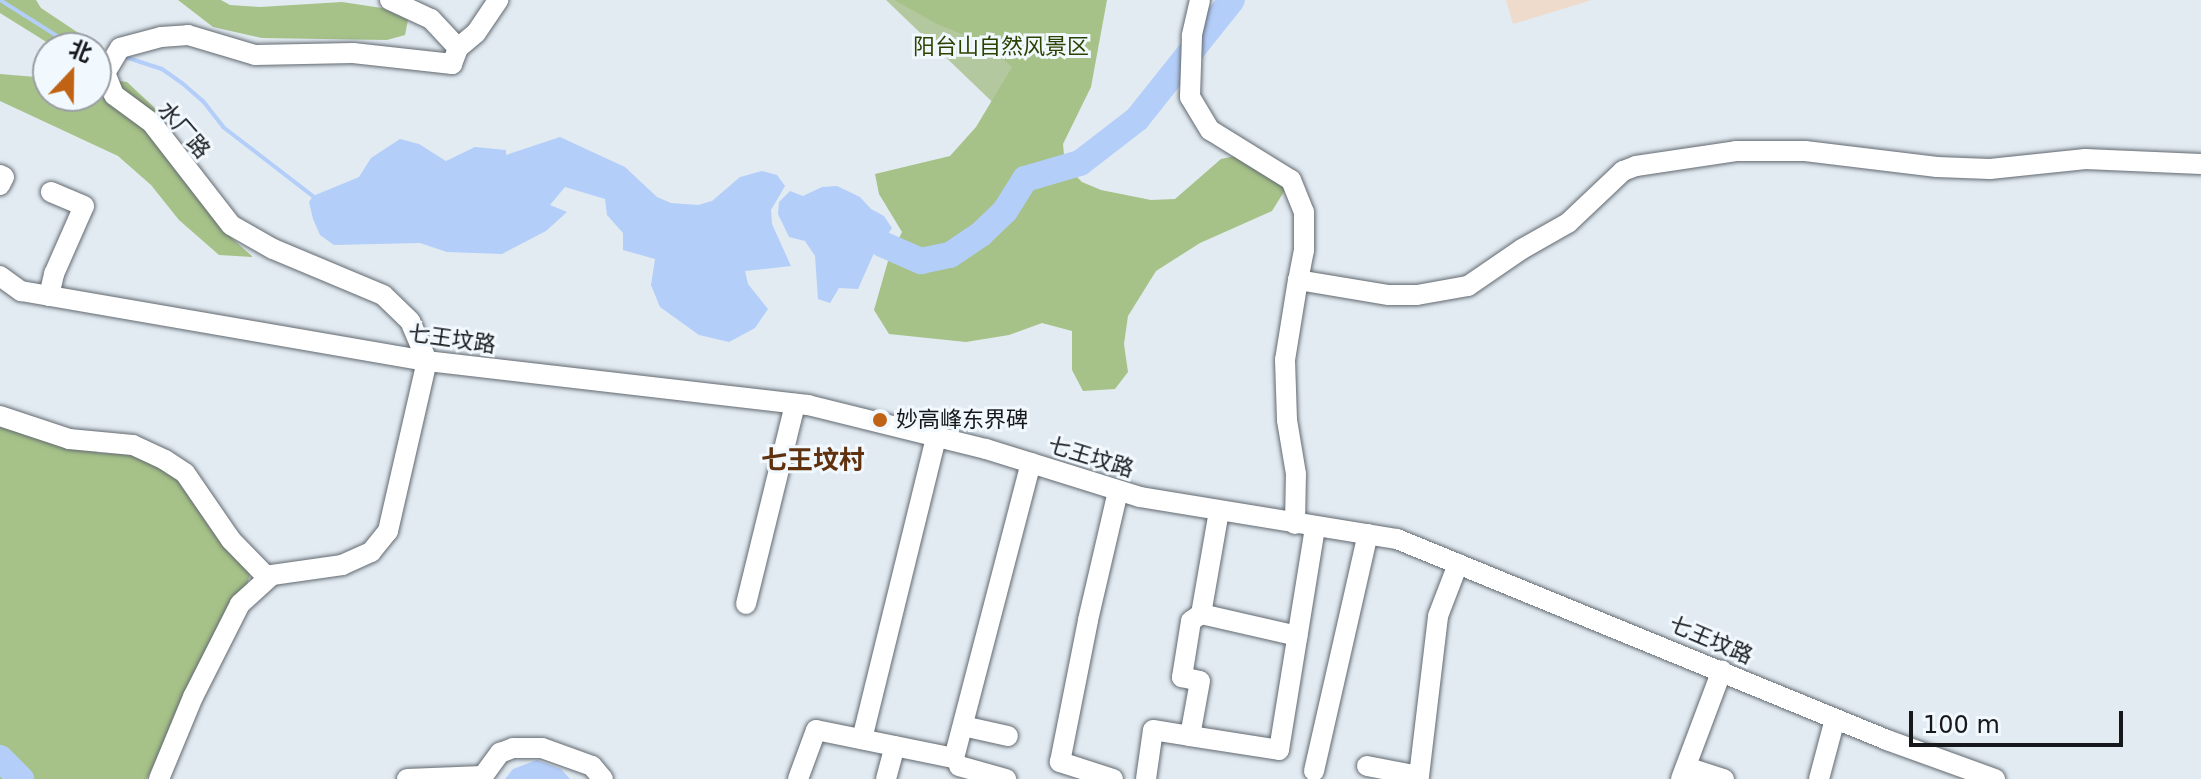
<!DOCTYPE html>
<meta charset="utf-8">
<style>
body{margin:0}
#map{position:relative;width:2201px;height:779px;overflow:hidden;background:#e2ebf2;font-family:"DejaVu Sans","Noto Sans SC",sans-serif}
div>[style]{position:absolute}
.commercial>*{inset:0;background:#efdbcc}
.green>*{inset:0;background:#b3c89e}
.forest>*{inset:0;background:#a6c288}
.water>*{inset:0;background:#b4cefa}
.stream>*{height:4px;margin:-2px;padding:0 2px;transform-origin:2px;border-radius:2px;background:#b4cefa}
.river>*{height:26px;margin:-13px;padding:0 13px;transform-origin:13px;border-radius:13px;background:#b4cefa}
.roads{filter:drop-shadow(0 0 2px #626970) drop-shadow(0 0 2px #626970)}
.minor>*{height:20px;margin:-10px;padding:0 10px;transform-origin:10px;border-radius:10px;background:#fff}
.dots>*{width:22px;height:22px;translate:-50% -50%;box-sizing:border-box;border:4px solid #f1f8fe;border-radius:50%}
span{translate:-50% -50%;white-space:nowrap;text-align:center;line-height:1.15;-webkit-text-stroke:6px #f1f8fe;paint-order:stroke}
.park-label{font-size:22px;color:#2b4301}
.street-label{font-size:22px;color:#16181b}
.poi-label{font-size:22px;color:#16181b}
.left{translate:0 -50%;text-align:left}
.quarter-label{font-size:26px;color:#5f310f;font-weight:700}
.north{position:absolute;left:32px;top:32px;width:80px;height:80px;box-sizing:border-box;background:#f1f8fe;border:2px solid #999ea3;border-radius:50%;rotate:22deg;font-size:22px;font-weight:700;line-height:32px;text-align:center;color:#16181b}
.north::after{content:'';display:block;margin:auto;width:28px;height:36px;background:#c06314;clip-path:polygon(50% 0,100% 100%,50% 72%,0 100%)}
.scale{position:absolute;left:1909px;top:711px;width:214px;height:36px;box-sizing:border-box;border:4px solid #16181b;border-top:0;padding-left:10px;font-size:24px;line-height:28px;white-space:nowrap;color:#16181b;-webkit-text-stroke:6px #f1f8fe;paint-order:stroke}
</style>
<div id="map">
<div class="commercial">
<div style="clip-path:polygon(1506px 0,1592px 0,1513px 24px)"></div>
</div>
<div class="green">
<div style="clip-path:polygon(886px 0,1083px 0,1008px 117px)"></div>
</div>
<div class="forest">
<div style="clip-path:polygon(0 0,36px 0,41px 8px,119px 60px,107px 67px,96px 66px,96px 48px,56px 48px,0 13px)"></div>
<div style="clip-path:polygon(178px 0,221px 0,230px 5px,260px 7px,342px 2px,382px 8px,408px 20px,405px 35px,387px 40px,262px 38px,213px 27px)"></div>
<div style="clip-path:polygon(894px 0,1107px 0,1091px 87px,1063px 144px,1065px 165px,1082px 182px,1101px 190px,1151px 200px,1175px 199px,1221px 159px,1235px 156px,1283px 179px,1285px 190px,1272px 211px,1200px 243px,1156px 271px,1128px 316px,1124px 344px,1128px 372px,1115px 389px,1083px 391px,1072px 370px,1072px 331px,1042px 323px,1009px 335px,966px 342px,889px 334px,874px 310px,888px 261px,902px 232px,879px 194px,875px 174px,950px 156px,976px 127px,1012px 67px,986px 44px,937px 24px)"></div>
<div style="clip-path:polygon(0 74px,48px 78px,48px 96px,96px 96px,96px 78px,127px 82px,157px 110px,227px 234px,253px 257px,219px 255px,179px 220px,151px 185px,118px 156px,0 101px)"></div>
<div style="clip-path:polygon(0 416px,99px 453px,140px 455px,164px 464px,252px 567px,245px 592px,192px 682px,147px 779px,0 779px)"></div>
</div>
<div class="water">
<div style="clip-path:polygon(560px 137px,625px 167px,657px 197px,671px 203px,698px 205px,712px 201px,740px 177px,762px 171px,777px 175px,785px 186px,771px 210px,772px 224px,791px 266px,745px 271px,748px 284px,768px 309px,755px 328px,729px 342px,699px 335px,660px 307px,651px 285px,655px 259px,623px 250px,623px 233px,607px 215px,605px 199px,565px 187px,550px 205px,567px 212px,546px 231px,502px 254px,447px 252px,420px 243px,334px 245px,320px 235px,313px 219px,309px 202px,313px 196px,359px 177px,371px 158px,400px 139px,419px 144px,446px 161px,475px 147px,506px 150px,506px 155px)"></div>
<div style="clip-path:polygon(837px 186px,860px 197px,871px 209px,884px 216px,892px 228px,874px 253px,858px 289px,839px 288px,830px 303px,818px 299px,815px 256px,805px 241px,789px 237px,778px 214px,779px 202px,790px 191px,803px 196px,822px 187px)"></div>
<div style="clip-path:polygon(537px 760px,561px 769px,570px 779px,505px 779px,513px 769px)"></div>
</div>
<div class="stream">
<div style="left:0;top:0;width:86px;rotate:32.2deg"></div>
<div style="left:73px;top:46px;width:10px;rotate:11deg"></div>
<div style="left:96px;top:51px;width:13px;rotate:13deg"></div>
<div style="left:122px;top:56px;width:42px;rotate:18deg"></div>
<div style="left:162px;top:69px;width:24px;rotate:35deg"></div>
<div style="left:182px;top:83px;width:28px;rotate:41deg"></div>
<div style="left:203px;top:101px;width:33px;rotate:52deg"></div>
<div style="left:223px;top:127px;width:113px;rotate:37.5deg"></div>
</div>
<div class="river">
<div style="left:882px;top:244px;width:43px;rotate:23.6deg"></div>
<div style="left:921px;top:261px;width:30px;rotate:-12deg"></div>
<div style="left:950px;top:255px;width:37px;rotate:-34deg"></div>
<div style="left:981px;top:234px;width:33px;rotate:-44deg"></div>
<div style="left:1005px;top:211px;width:38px;rotate:-58deg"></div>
<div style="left:1025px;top:179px;width:57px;rotate:-16.2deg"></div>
<div style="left:1080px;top:163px;width:72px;rotate:-37.7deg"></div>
<div style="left:1137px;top:119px;width:152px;rotate:-51.4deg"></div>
<div style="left:0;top:758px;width:30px;rotate:45deg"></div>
</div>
<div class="roads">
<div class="minor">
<div style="left:390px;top:0;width:45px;rotate:24.9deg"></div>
<div style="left:431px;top:19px;width:40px;rotate:47deg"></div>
<div style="left:1200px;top:0;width:37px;rotate:103deg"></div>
<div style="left:1192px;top:36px;width:61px;rotate:91.9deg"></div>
<div style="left:1190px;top:97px;width:39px;rotate:59deg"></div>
<div style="left:1210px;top:130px;width:95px;rotate:31.7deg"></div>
<div style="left:1291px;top:180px;width:35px;rotate:68deg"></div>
<div style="left:1304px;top:212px;width:38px;rotate:90deg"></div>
<div style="left:1304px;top:250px;width:31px;rotate:101deg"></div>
<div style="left:0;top:175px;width:4px;rotate:27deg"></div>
<div style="left:4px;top:177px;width:9px;rotate:117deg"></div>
<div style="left:0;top:276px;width:26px;rotate:36deg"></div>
<div style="left:21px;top:291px;width:412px;rotate:9.8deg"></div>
<div style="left:427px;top:361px;width:384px;rotate:6.6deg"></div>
<div style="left:808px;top:405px;width:183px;rotate:13.9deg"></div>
<div style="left:986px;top:449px;width:161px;rotate:17.3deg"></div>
<div style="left:1140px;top:497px;width:260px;rotate:9.3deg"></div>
<div style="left:1397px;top:539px;width:530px;rotate:22.3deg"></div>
<div style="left:1887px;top:740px;width:115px;rotate:19.9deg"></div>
<div style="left:49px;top:296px;width:23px;rotate:-77deg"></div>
<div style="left:54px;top:274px;width:74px;rotate:-66.2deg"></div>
<div style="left:84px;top:206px;width:36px;rotate:-157deg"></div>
<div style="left:0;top:416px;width:73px;rotate:18.4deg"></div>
<div style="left:69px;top:439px;width:64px;rotate:5.4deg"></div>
<div style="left:133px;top:445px;width:35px;rotate:25deg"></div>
<div style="left:165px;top:460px;width:24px;rotate:33deg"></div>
<div style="left:185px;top:473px;width:81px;rotate:55.5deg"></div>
<div style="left:231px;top:540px;width:53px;rotate:45.8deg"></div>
<div style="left:1219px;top:511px;width:105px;rotate:99.9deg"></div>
<div style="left:1201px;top:614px;width:12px;rotate:145deg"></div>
<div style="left:1191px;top:621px;width:57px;rotate:99.1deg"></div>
<div style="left:1182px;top:677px;width:18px;rotate:13deg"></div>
<div style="left:1200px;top:681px;width:56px;rotate:100.3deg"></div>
<div style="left:1190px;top:736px;width:90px;rotate:8.9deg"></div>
<div style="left:1279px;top:750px;width:226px;rotate:-80.8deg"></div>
<div style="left:1295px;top:524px;width:50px;rotate:-88.9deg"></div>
<div style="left:1296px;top:474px;width:55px;rotate:-99.5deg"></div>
<div style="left:1287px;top:420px;width:60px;rotate:-91.9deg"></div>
<div style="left:1285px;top:360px;width:81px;rotate:-80.8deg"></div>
<div style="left:1298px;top:280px;width:92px;rotate:9.4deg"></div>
<div style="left:1389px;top:295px;width:28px"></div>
<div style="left:1417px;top:295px;width:52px;rotate:-10deg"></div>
<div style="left:1468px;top:286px;width:65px;rotate:-34.4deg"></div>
<div style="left:1522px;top:249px;width:53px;rotate:-29.5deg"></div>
<div style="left:1568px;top:223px;width:76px;rotate:-43.4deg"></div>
<div style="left:1623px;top:171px;width:14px;rotate:-21deg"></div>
<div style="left:1636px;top:166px;width:101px;rotate:-8.5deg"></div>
<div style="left:1736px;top:151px;width:69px"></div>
<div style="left:1805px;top:151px;width:133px;rotate:6.9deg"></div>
<div style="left:1937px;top:167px;width:53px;rotate:2.2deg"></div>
<div style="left:1990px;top:169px;width:96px;rotate:-6deg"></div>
<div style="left:2085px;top:159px;width:116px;rotate:2.5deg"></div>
<div style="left:746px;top:604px;width:206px;rotate:-76.2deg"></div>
<div style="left:1201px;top:614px;width:99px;rotate:12.8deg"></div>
<div style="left:963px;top:726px;width:46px;rotate:12.5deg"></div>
<div style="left:862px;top:739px;width:311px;rotate:-76.2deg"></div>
<div style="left:959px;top:766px;width:49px;rotate:15.5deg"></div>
<div style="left:1367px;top:766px;width:53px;rotate:10.9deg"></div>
<div style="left:1419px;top:776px;width:161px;rotate:-83.2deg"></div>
<div style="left:1438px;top:616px;width:56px;rotate:-69deg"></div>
<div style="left:1686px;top:767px;width:40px;rotate:18deg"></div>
<div style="left:1314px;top:771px;width:243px;rotate:-77.2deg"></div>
<div style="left:159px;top:779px;width:89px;rotate:-67.5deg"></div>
<div style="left:193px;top:697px;width:104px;rotate:-63.2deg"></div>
<div style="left:240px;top:604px;width:43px;rotate:-42.2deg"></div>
<div style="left:272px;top:575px;width:71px;rotate:-8.1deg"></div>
<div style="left:342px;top:565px;width:32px;rotate:-24deg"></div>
<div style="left:371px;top:552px;width:27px;rotate:-51deg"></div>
<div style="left:388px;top:531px;width:174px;rotate:-77.1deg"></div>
<div style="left:427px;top:361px;width:43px;rotate:-113deg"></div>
<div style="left:410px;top:321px;width:37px;rotate:-136deg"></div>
<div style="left:383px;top:295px;width:119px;rotate:-157.3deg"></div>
<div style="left:273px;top:249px;width:48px;rotate:-150.3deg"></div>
<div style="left:231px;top:225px;width:129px;rotate:-127.8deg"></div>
<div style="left:152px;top:123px;width:47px;rotate:-143.6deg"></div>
<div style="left:114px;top:95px;width:24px;rotate:-112deg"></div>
<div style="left:105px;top:73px;width:29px;rotate:-59deg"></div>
<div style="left:120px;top:48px;width:42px;rotate:-15deg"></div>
<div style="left:161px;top:37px;width:27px;rotate:-4deg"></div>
<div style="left:188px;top:35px;width:70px;rotate:16.6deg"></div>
<div style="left:255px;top:55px;width:98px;rotate:-1.2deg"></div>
<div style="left:353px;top:53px;width:100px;rotate:6.3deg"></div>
<div style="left:452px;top:64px;width:17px;rotate:-69deg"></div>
<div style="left:458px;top:48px;width:23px;rotate:-40deg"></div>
<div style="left:476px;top:33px;width:40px;rotate:-56deg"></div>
<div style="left:407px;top:779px;width:76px;rotate:-2.3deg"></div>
<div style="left:483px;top:776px;width:29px;rotate:-54deg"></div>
<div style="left:500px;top:753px;width:14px;rotate:-21deg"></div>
<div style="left:513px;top:748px;width:29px"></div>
<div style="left:542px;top:748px;width:53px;rotate:19.8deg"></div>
<div style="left:592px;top:766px;width:17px;rotate:50deg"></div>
<div style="left:798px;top:779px;width:52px;rotate:-69.8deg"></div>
<div style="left:816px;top:730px;width:141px;rotate:11.5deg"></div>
<div style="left:954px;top:758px;width:305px;rotate:-75.4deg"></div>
<div style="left:886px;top:779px;width:34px;rotate:-75deg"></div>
<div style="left:1113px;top:779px;width:56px;rotate:-162.2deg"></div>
<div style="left:1060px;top:762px;width:145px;rotate:-78.8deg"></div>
<div style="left:1088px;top:620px;width:132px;rotate:-76.9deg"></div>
<div style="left:1146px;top:779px;width:49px;rotate:-81.9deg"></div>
<div style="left:1153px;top:730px;width:37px;rotate:9deg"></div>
<div style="left:1681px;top:779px;width:116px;rotate:-69.4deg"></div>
<div style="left:1819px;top:779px;width:62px;rotate:-75.1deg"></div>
</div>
</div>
<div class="dots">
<div style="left:880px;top:420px;background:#c06314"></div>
</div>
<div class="park-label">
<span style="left:1001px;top:47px">阳台山自然风景区</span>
</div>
<div class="street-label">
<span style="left:184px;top:130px;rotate:49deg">水厂路</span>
<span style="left:452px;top:339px;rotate:8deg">七王坟路</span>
<span style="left:1091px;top:457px;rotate:17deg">七王坟路</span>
<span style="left:1711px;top:640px;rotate:23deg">七王坟路</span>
</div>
<div class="poi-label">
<span class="left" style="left:896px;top:420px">妙高峰东界碑</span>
</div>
<div class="quarter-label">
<span style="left:813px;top:461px">七王坟村</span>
</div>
<div class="north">北</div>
<div class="scale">100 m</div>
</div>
